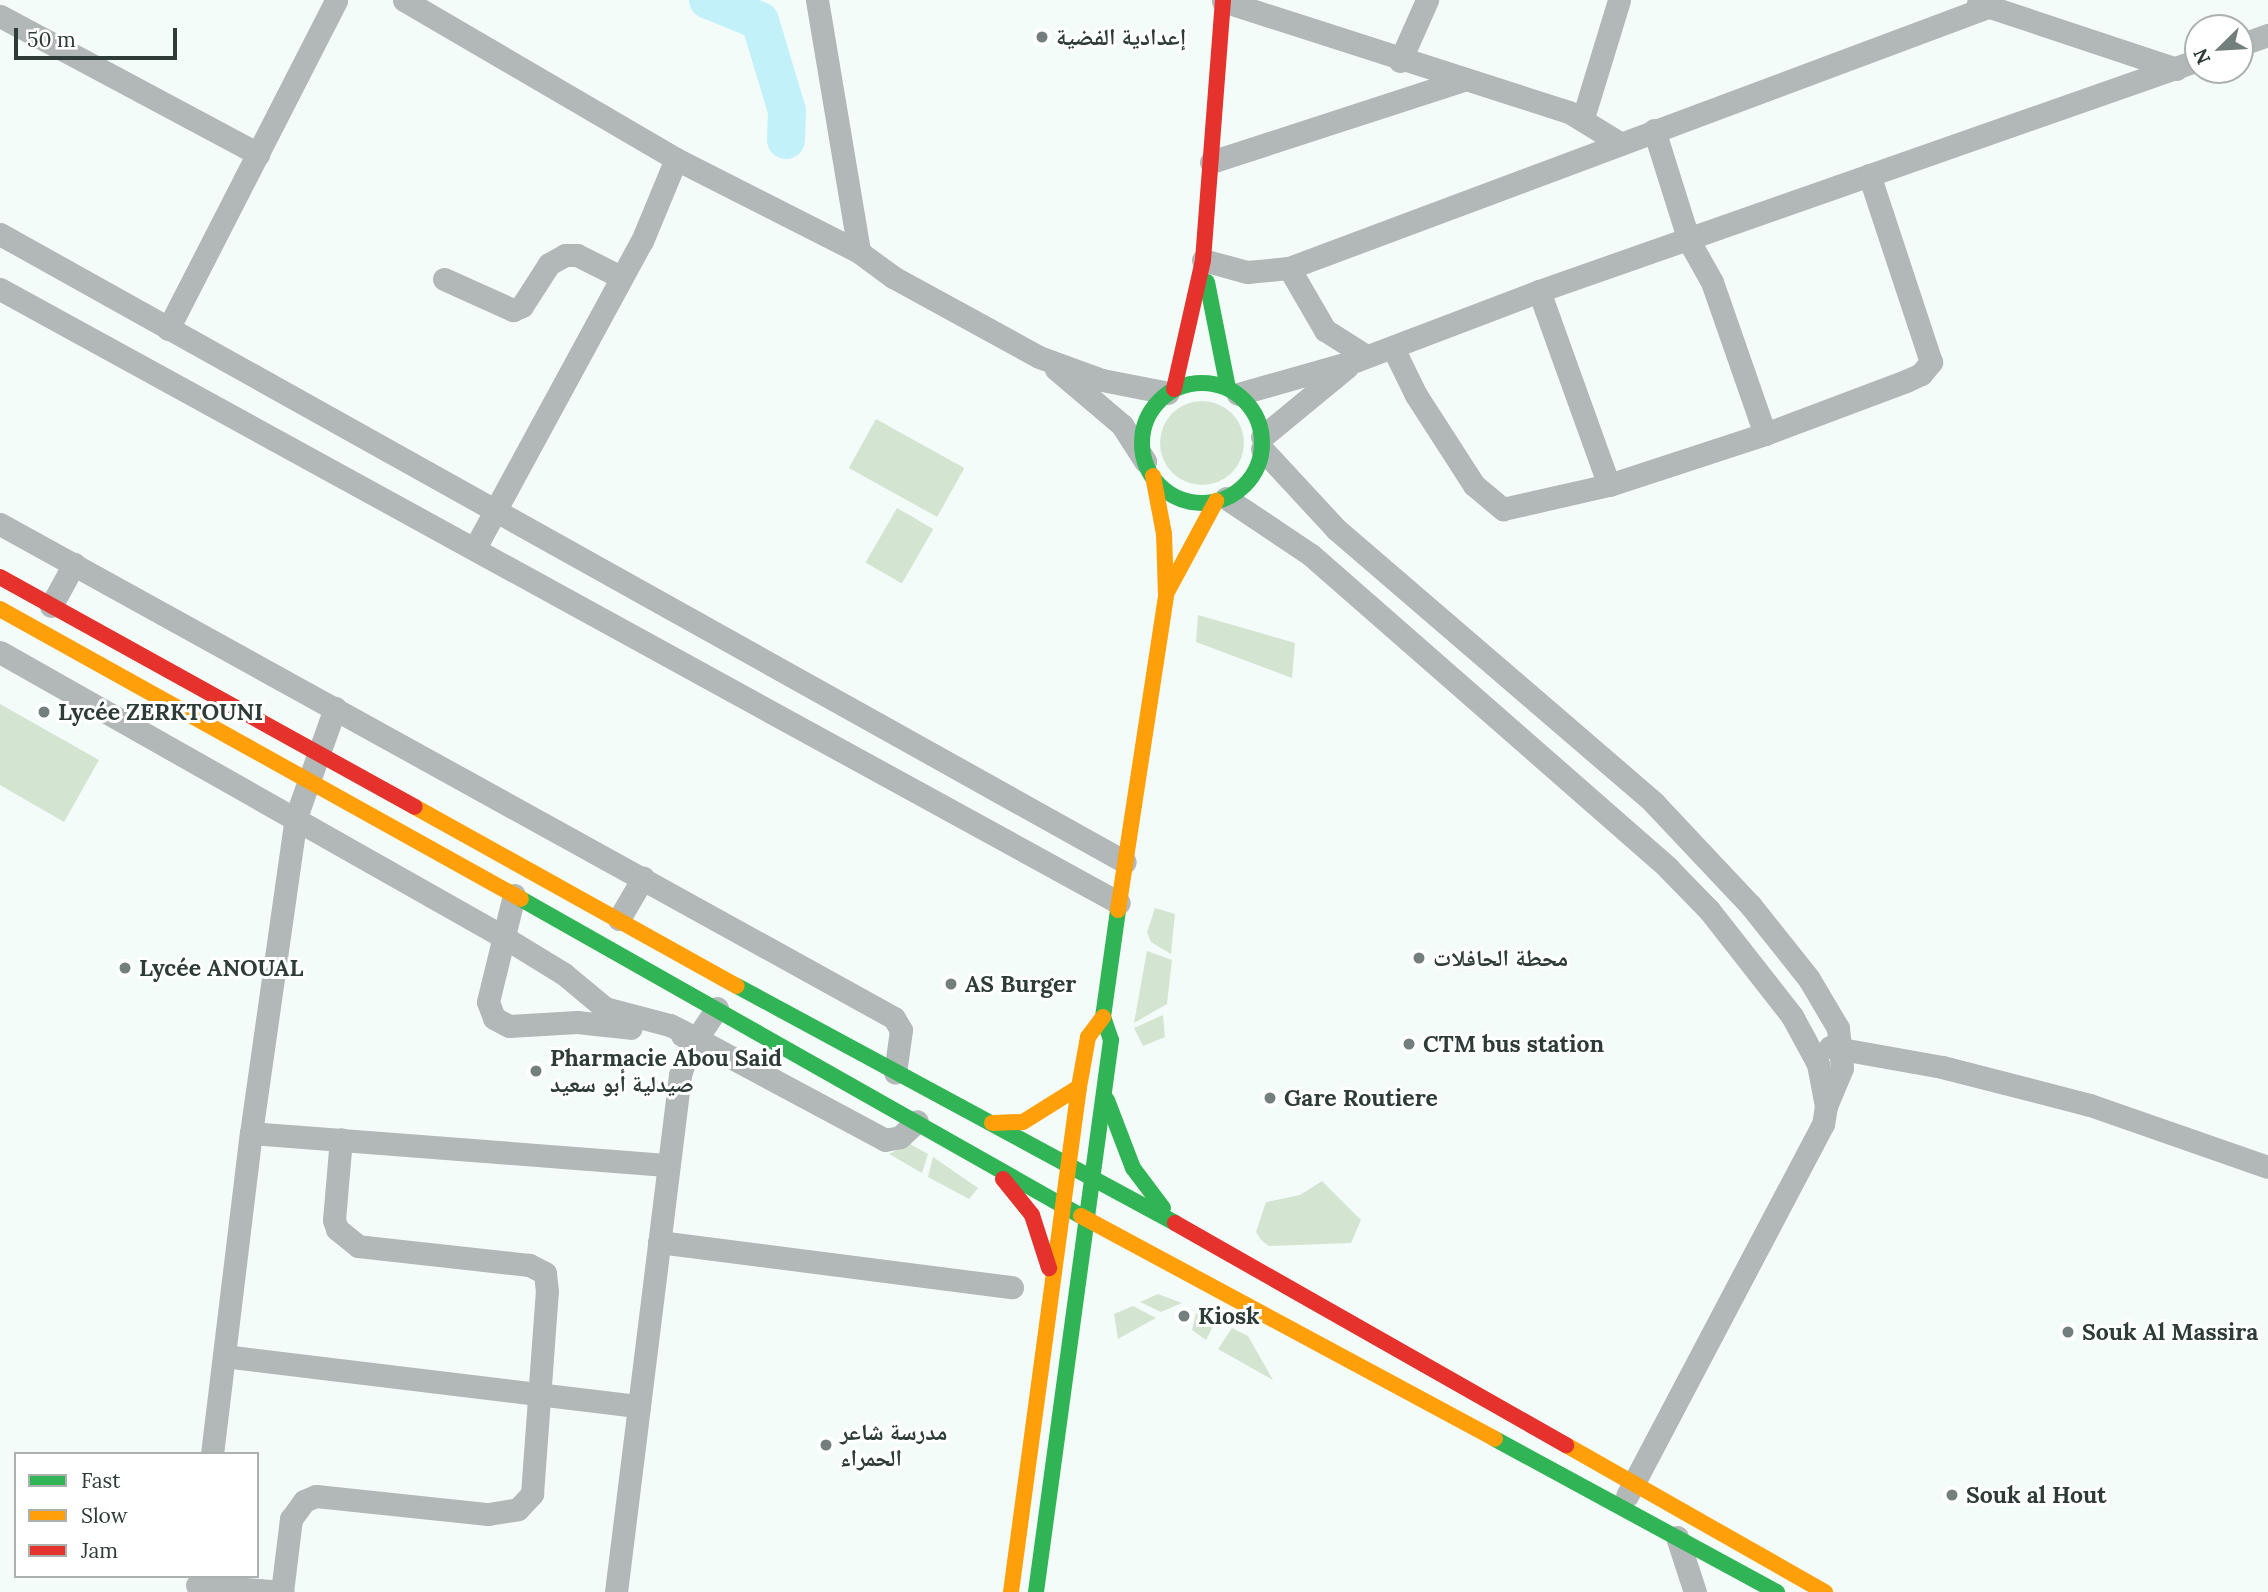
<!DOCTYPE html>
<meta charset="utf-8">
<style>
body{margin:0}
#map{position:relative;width:2268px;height:1592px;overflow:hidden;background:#f4fcf9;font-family:Lora,"Noto Naskh Arabic",serif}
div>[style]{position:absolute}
.green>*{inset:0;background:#d3e5d1;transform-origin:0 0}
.round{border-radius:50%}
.river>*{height:38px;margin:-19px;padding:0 19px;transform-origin:19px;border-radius:19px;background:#c3f1f9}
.street>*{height:23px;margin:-11.5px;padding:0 11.5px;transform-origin:11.5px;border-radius:11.5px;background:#b2b7b7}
.fast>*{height:16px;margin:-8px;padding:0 8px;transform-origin:8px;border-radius:8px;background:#30b455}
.fast>.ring{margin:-8px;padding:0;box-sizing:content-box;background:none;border:16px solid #30b455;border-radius:50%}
.slow>*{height:16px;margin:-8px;padding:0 8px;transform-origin:8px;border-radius:8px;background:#ff9f0a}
.jam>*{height:16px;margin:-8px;padding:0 8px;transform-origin:8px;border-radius:8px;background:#e5322d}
.dots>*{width:19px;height:19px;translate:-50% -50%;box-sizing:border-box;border:4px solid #fff;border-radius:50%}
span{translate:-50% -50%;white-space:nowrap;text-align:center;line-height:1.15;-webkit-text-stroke:6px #fff;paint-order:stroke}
.poi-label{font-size:23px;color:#2d3c38;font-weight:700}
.left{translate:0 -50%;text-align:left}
.legend{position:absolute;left:14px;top:1452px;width:245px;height:126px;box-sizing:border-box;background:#fff;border:2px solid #abb1af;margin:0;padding:9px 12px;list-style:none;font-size:21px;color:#2d3c38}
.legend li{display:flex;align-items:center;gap:14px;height:35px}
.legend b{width:35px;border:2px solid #abb1af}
.north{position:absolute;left:2184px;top:14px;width:70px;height:70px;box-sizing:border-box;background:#fff;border:2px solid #abb1af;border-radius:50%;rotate:246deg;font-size:19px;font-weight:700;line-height:28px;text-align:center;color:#2d3c38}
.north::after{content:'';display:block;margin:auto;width:24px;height:32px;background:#737f7c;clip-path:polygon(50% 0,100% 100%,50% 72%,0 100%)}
.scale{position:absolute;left:14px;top:28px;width:163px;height:32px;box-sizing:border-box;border:4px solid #2d3c38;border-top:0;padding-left:9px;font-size:21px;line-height:24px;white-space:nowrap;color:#2d3c38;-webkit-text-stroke:5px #fff;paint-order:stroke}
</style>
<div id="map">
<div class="green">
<div class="round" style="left:1160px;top:401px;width:84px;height:84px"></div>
<div style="left:876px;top:419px;width:101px;height:56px;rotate:29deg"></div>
<div style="left:897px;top:508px;width:42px;height:63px;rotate:30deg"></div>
<div style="clip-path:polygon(1198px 615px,1295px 643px,1292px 678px,1196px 642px)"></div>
<div style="clip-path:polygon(0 704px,99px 760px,64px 822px,0 785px)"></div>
<div style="clip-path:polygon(1155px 908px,1175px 914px,1171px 954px,1151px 942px,1147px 932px)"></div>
<div style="clip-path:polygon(1147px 951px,1172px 960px,1167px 1004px,1134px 1023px)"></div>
<div style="clip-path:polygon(1163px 1015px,1165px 1037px,1143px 1046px,1134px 1028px)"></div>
<div style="clip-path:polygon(910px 1144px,928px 1154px,922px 1173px,889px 1154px)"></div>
<div style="clip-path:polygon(933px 1157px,978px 1188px,969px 1199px,928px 1177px)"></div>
<div style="clip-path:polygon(1322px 1181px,1361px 1220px,1351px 1243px,1269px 1246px,1261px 1240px,1256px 1232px,1266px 1202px,1300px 1195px)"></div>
<div style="clip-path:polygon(1158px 1294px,1182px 1303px,1161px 1312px,1140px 1302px)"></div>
<div style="clip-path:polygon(1133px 1306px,1156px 1318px,1118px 1339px,1114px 1314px)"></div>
<div style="clip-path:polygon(1197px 1309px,1217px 1319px,1206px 1340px,1192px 1330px)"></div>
<div style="clip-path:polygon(1232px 1328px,1248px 1336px,1273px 1380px,1218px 1349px)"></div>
</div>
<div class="river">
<div style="left:708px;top:0;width:56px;rotate:22deg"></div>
<div style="left:760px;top:21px;width:94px;rotate:73.3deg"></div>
<div style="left:787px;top:111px;width:29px;rotate:92deg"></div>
</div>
<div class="street">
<div style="left:404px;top:0;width:315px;rotate:30.3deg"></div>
<div style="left:676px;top:159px;width:205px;rotate:26.9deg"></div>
<div style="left:859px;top:252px;width:42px;rotate:36.3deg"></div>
<div style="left:893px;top:277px;width:166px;rotate:28.7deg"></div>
<div style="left:1039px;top:357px;width:67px;rotate:20.1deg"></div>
<div style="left:1102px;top:380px;width:67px;rotate:11.1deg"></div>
<div style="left:817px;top:0;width:255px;rotate:80.5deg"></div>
<div style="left:1223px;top:1px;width:363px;rotate:17.8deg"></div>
<div style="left:1569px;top:112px;width:57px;rotate:31.5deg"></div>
<div style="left:1978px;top:3px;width:209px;rotate:18.4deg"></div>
<div style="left:0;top:16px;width:293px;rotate:28.1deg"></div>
<div style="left:2240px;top:45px;width:30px;rotate:-20deg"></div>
<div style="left:1400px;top:61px;width:67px;rotate:-66.1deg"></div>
<div style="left:1583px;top:118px;width:123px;rotate:-73deg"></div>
<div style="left:1654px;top:130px;width:116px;rotate:72.5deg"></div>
<div style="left:1689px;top:241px;width:47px;rotate:60.7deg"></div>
<div style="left:1712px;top:282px;width:161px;rotate:70.8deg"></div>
<div style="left:1211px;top:162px;width:266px;rotate:-18deg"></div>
<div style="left:0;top:234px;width:1288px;rotate:29.17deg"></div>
<div style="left:1203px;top:260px;width:46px;rotate:15.3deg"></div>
<div style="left:1247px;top:272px;width:42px;rotate:-5.4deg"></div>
<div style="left:1289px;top:268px;width:748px;rotate:-20.49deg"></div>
<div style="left:1289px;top:268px;width:72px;rotate:59.9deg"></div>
<div style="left:1325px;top:330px;width:49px;rotate:32.4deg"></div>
<div style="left:444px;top:279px;width:76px;rotate:24.2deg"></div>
<div style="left:513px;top:310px;width:10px;rotate:-24deg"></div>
<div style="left:522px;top:306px;width:50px;rotate:-57.3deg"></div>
<div style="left:549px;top:264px;width:18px;rotate:-29deg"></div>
<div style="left:565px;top:255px;width:12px"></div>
<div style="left:577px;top:255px;width:49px;rotate:26.6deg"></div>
<div style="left:0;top:289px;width:1276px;rotate:28.75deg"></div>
<div style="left:1539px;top:291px;width:206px;rotate:70.2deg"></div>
<div style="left:168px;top:329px;width:369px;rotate:-62.9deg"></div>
<div style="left:1393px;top:348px;width:52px;rotate:63.9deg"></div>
<div style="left:1416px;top:395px;width:107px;rotate:57.2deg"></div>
<div style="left:1474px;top:485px;width:38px;rotate:40deg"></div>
<div style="left:1503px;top:509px;width:109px;rotate:-12.8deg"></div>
<div style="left:1609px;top:485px;width:164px;rotate:-18.1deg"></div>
<div style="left:1765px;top:434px;width:151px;rotate:-20.6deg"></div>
<div style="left:1906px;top:381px;width:17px;rotate:-25deg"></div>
<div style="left:1921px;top:374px;width:16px;rotate:-50deg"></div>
<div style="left:1931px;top:362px;width:197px;rotate:-108.3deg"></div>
<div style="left:1056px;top:369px;width:87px;rotate:40.3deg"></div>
<div style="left:1122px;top:425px;width:43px;rotate:57.4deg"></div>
<div style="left:1238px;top:394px;width:122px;rotate:-15.8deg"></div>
<div style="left:1355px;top:361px;width:197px;rotate:-20.8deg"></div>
<div style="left:1539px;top:291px;width:698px;rotate:-19.32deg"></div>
<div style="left:1262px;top:437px;width:110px;rotate:-39.5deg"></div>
<div style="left:1262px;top:449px;width:109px;rotate:47.2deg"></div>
<div style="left:1336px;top:529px;width:420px;rotate:40.7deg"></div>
<div style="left:1654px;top:803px;width:141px;rotate:46.7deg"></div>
<div style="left:1751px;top:906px;width:93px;rotate:51.5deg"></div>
<div style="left:1809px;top:979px;width:57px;rotate:59.4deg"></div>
<div style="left:1838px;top:1028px;width:40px;rotate:84.3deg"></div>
<div style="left:1842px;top:1068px;width:41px;rotate:112.8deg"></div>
<div style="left:1226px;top:498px;width:102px;rotate:33.8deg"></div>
<div style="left:1311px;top:555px;width:475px;rotate:41.2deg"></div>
<div style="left:1668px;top:868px;width:59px;rotate:45.7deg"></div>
<div style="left:1709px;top:910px;width:135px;rotate:51.9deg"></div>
<div style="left:1792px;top:1016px;width:55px;rotate:61.6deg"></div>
<div style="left:1818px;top:1064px;width:43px;rotate:79.2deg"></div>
<div style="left:1826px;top:1106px;width:18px;rotate:99deg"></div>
<div style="left:1823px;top:1124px;width:420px;rotate:117.8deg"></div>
<div style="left:0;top:524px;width:1021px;rotate:28.92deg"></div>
<div style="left:894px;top:1018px;width:14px;rotate:60deg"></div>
<div style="left:901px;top:1030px;width:43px;rotate:97.9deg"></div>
<div style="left:475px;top:548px;width:349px;rotate:-61.5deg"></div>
<div style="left:642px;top:241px;width:89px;rotate:-67.5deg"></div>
<div style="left:51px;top:606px;width:48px;rotate:-61.3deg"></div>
<div style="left:0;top:652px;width:577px;rotate:29.5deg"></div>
<div style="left:502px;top:936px;width:73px;rotate:31.5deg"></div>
<div style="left:564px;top:974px;width:53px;rotate:39.7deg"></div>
<div style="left:605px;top:1008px;width:67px;rotate:14.7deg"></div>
<div style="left:670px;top:1025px;width:30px;rotate:27deg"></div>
<div style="left:514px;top:895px;width:110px;rotate:103.7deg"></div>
<div style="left:488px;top:1002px;width:17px;rotate:69deg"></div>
<div style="left:494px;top:1018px;width:17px;rotate:28deg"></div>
<div style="left:509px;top:1026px;width:68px;rotate:-3.4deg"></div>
<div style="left:577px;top:1022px;width:54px;rotate:6.3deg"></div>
<div style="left:619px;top:919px;width:48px;rotate:-59.7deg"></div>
<div style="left:682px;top:1035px;width:16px;rotate:15deg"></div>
<div style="left:697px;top:1039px;width:213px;rotate:28.2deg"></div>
<div style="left:885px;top:1140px;width:15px;rotate:-11deg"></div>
<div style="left:900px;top:1137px;width:23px;rotate:-43deg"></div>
<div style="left:1830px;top:1047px;width:114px;rotate:10.1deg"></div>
<div style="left:1942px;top:1067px;width:153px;rotate:14.4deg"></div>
<div style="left:2090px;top:1105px;width:188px;rotate:19.2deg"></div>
<div style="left:251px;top:1133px;width:416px;rotate:4.4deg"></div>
<div style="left:659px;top:1242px;width:356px;rotate:7.3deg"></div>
<div style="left:224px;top:1356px;width:418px;rotate:6.9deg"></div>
<div style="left:212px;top:1454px;width:323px;rotate:-83.1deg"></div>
<div style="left:251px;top:1133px;width:319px;rotate:-81.9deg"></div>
<div style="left:296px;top:817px;width:116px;rotate:-70.3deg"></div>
<div style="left:1677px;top:1537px;width:58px;rotate:71.9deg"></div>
<div style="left:197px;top:1585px;width:86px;rotate:4.7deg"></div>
<div style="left:282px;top:1592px;width:74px;rotate:-83deg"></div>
<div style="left:291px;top:1519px;width:22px;rotate:-54deg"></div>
<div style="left:304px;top:1501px;width:13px;rotate:-23deg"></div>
<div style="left:316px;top:1496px;width:173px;rotate:6deg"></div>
<div style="left:488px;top:1514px;width:30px;rotate:-9deg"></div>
<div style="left:518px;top:1509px;width:21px;rotate:-47deg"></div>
<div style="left:532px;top:1494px;width:203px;rotate:-85.8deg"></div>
<div style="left:547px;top:1292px;width:19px;rotate:-96deg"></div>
<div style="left:545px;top:1273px;width:18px;rotate:-153deg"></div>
<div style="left:529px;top:1265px;width:172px;rotate:-173.7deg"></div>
<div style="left:358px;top:1246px;width:27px;rotate:-141deg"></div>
<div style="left:337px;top:1229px;width:9px;rotate:-108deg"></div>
<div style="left:334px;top:1220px;width:81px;rotate:-85.1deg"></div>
<div style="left:616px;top:1592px;width:521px;rotate:-82.94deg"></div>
<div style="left:680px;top:1075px;width:23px;rotate:-72deg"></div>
<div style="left:687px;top:1053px;width:54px;rotate:-56.3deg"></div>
</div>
<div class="fast">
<div style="left:1207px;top:282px;width:108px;rotate:78.8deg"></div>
<div class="ring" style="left:1142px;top:383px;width:104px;height:104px"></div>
<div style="left:521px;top:899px;width:643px;rotate:29.51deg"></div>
<div style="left:737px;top:986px;width:498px;rotate:28.4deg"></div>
<div style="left:1107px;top:1100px;width:73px;rotate:69.1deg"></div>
<div style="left:1133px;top:1168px;width:50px;rotate:53.1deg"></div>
<div style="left:1495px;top:1439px;width:321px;rotate:28.5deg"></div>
<div style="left:1036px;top:1592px;width:557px;rotate:-82.26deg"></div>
<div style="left:1111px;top:1040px;width:24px;rotate:-109deg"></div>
<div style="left:1103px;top:1017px;width:108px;rotate:-82deg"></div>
</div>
<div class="slow">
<div style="left:1166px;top:594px;width:106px;rotate:-61.7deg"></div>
<div style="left:0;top:609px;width:596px;rotate:29.1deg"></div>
<div style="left:415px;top:807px;width:368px;rotate:29.1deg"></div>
<div style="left:1118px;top:910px;width:318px;rotate:-81.3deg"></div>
<div style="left:1166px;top:596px;width:62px;rotate:-91.8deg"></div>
<div style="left:1164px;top:534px;width:59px;rotate:-100.7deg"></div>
<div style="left:992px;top:1123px;width:31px;rotate:-2deg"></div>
<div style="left:1023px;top:1122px;width:66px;rotate:-32deg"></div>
<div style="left:1081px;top:1216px;width:470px;rotate:28.3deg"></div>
<div style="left:1566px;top:1445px;width:298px;rotate:29.6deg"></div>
<div style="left:1011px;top:1592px;width:510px;rotate:-82.33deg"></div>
<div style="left:1079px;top:1087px;width:51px;rotate:-79.8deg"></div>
<div style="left:1088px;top:1037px;width:25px;rotate:-53deg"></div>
</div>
<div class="jam">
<div style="left:1174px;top:389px;width:132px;rotate:-77.3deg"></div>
<div style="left:1203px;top:260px;width:261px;rotate:-85.6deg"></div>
<div style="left:0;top:577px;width:474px;rotate:29deg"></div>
<div style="left:1003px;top:1179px;width:46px;rotate:51.1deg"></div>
<div style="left:1032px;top:1215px;width:56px;rotate:72.2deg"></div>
<div style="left:1175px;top:1223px;width:450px;rotate:29.6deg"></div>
</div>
<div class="dots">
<div style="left:1042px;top:37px;background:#737f7c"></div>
<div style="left:44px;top:712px;background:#737f7c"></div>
<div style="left:1419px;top:958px;background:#737f7c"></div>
<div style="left:125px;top:968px;background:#737f7c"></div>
<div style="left:951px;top:984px;background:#737f7c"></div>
<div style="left:1409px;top:1044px;background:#737f7c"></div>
<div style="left:536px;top:1071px;background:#737f7c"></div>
<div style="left:1270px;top:1098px;background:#737f7c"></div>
<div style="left:1184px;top:1316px;background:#737f7c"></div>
<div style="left:2068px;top:1332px;background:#737f7c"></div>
<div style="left:826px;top:1445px;background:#737f7c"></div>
<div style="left:1952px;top:1495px;background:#737f7c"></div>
</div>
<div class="poi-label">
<span class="left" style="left:1056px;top:37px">إعدادية الفضية</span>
<span class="left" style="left:58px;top:712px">Lycée ZERKTOUNI</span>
<span class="left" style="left:1433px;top:958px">محطة الحافلات</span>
<span class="left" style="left:139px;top:968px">Lycée ANOUAL</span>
<span class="left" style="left:965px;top:984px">AS Burger</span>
<span class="left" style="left:1423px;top:1044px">CTM bus station</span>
<span class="left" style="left:550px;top:1071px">Pharmacie Abou Said<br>صيدلية أبو سعيد</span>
<span class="left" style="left:1284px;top:1098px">Gare Routiere</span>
<span class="left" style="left:1198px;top:1316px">Kiosk</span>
<span class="left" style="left:2082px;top:1332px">Souk Al Massira</span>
<span class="left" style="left:840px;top:1445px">مدرسة شاعر<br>الحمراء</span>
<span class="left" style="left:1966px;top:1495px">Souk al Hout</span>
</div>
<ul class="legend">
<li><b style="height:9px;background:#30b455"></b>Fast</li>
<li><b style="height:9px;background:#ff9f0a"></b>Slow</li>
<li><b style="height:9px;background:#e5322d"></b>Jam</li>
</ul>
<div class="north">N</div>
<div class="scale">50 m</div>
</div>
